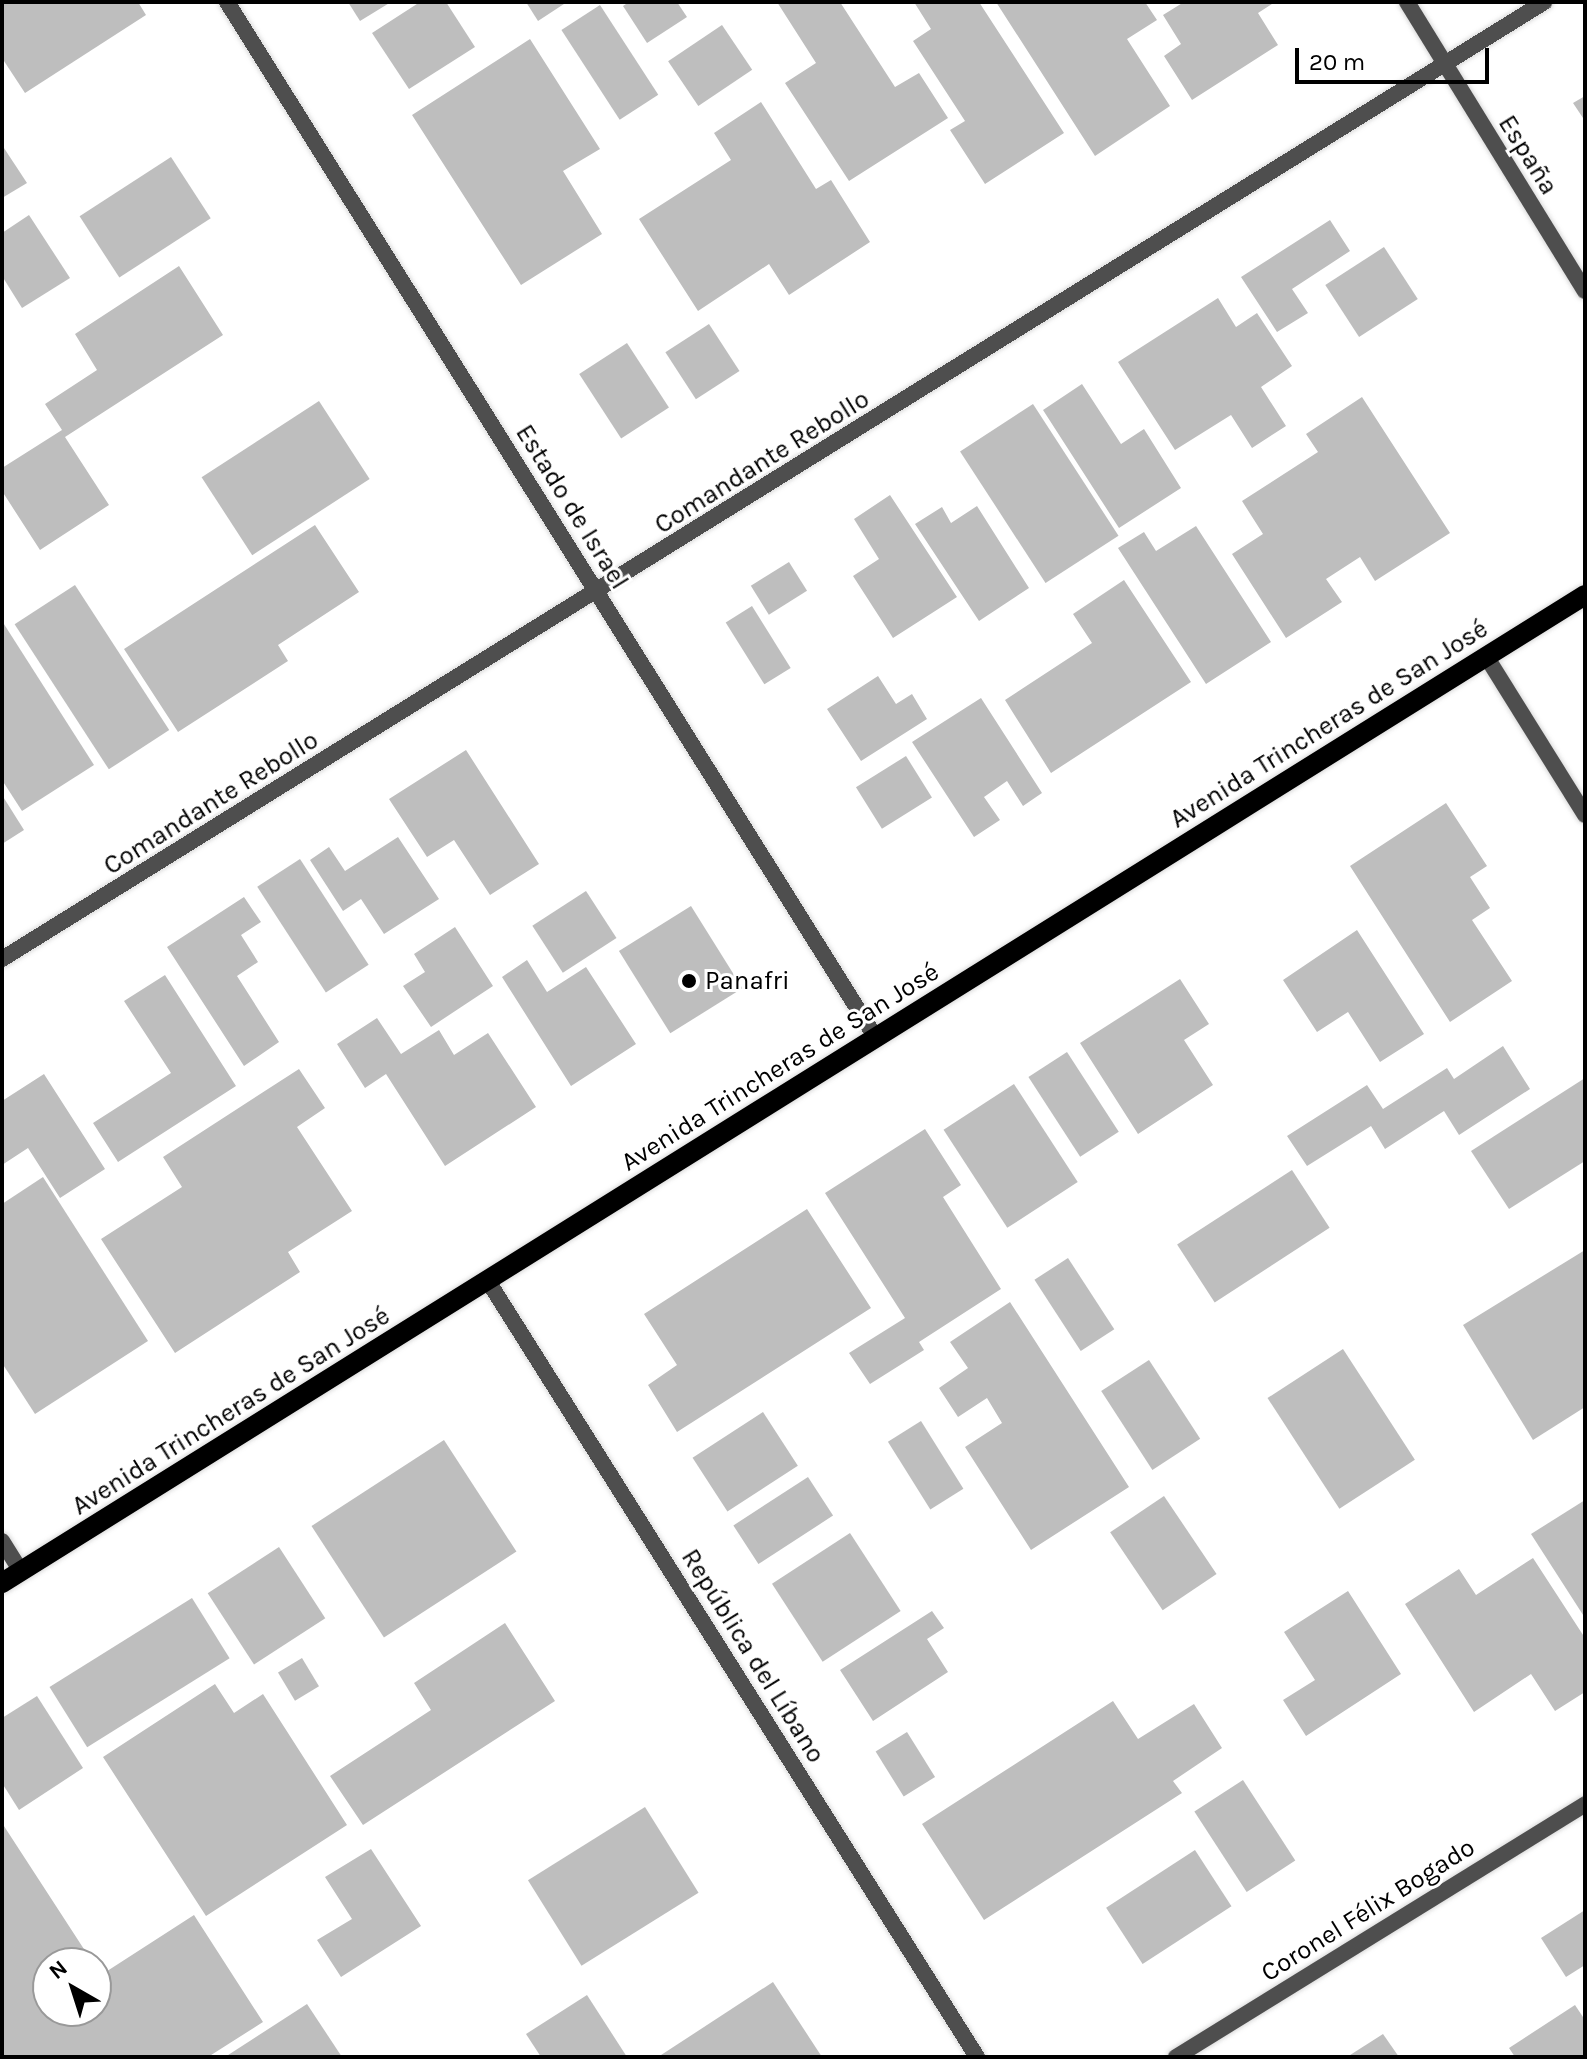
<!DOCTYPE html>
<meta charset="utf-8">
<style>
body{margin:0}
#map{position:relative;width:1587px;height:2059px;overflow:hidden;background:#fff;font-family:Karla,sans-serif}
div>[style]{position:absolute}
.building>*{inset:0;background:#bebebe;transform-origin:0 0}
.roads{filter:drop-shadow(0 0 2px #dbdbdb) drop-shadow(0 0 2px #dbdbdb)}
.street>*{height:16px;margin:-8px;padding:0 8px;transform-origin:8px;border-radius:8px;background:#4e4e4e}
.primary>*{height:20px;margin:-10px;padding:0 10px;transform-origin:10px;border-radius:10px;background:#000}
.dots>*{width:22px;height:22px;translate:-50% -50%;box-sizing:border-box;border:4px solid #fff;border-radius:50%}
span{translate:-50% -50%;white-space:nowrap;text-align:center;line-height:1.15;-webkit-text-stroke:6px #fff;paint-order:stroke}
.street-label{font-size:26px;color:#000}
.poi-label{font-size:26px;color:#000}
.left{translate:0 -50%;text-align:left}
.frame{position:absolute;inset:0;border:4px solid #000;pointer-events:none}
.north{position:absolute;left:32px;top:1947px;width:80px;height:80px;box-sizing:border-box;background:#fff;border:2px solid #999;border-radius:50%;rotate:321deg;font-size:22px;font-weight:700;line-height:32px;text-align:center;color:#000}
.north::after{content:'';display:block;margin:auto;width:28px;height:36px;background:#000;clip-path:polygon(50% 0,100% 100%,50% 72%,0 100%)}
.scale{position:absolute;left:1295px;top:48px;width:194px;height:36px;box-sizing:border-box;border:4px solid #000;border-top:0;padding-left:10px;font-size:24px;line-height:28px;white-space:nowrap;color:#000;-webkit-text-stroke:6px #fff;paint-order:stroke}
</style>
<div id="map">
<div class="building">
<div style="clip-path:polygon(2px 2px,138px 2px,146px 15px,25px 93px,2px 58px)"></div>
<div style="clip-path:polygon(348px 2px,391px 2px,360px 21px)"></div>
<div style="clip-path:polygon(420px 2px,446px 2px,475px 47px,409px 89px,372px 33px)"></div>
<div style="clip-path:polygon(526px 2px,567px 2px,538px 21px)"></div>
<div style="clip-path:polygon(629px 2px,677px 2px,687px 17px,647px 43px,623px 6px)"></div>
<div style="clip-path:polygon(777px 2px,840px 2px,895px 87px,919px 73px,948px 118px,849px 181px,785px 83px,816px 63px)"></div>
<div style="clip-path:polygon(914px 2px,979px 2px,1064px 133px,985px 184px,950px 130px,965px 121px,913px 41px,931px 29px)"></div>
<div style="clip-path:polygon(996px 2px,1145px 2px,1157px 20px,1127px 39px,1170px 106px,1095px 156px)"></div>
<div style="clip-path:polygon(1184px 2px,1275px 2px,1258px 13px,1278px 45px,1192px 100px,1164px 56px,1181px 44px,1163px 15px)"></div>
<div style="left:600px;top:5px;width:107px;height:46px;rotate:57deg"></div>
<div style="left:722px;top:25px;width:54px;height:65px;rotate:56deg"></div>
<div style="clip-path:polygon(530px 39px,600px 149px,563px 171px,602px 234px,521px 285px,412px 115px)"></div>
<div style="clip-path:polygon(1585px 96px,1585px 121px,1573px 103px)"></div>
<div style="clip-path:polygon(761px 102px,816px 189px,831px 180px,870px 242px,789px 295px,769px 264px,698px 311px,639px 219px,731px 160px,714px 133px)"></div>
<div style="clip-path:polygon(2px 145px,27px 183px,2px 198px)"></div>
<div style="left:171px;top:157px;width:73px;height:109px;rotate:57deg"></div>
<div style="clip-path:polygon(29px 215px,70px 278px,22px 308px,2px 276px,2px 233px)"></div>
<div style="clip-path:polygon(1330px 220px,1350px 251px,1292px 289px,1308px 313px,1277px 332px,1241px 277px)"></div>
<div style="left:1384px;top:247px;width:62px;height:70px;rotate:57deg"></div>
<div style="clip-path:polygon(179px 266px,223px 335px,65px 437px,109px 505px,40px 550px,2px 491px,2px 468px,62px 430px,45px 404px,97px 370px,75px 334px)"></div>
<div style="clip-path:polygon(1218px 298px,1236px 327px,1257px 313px,1292px 366px,1261px 387px,1286px 426px,1252px 448px,1231px 415px,1175px 450px,1118px 362px)"></div>
<div style="left:709px;top:324px;width:56px;height:52px;rotate:57deg"></div>
<div style="left:627px;top:343px;width:77px;height:57px;rotate:57deg"></div>
<div style="clip-path:polygon(1082px 384px,1121px 444px,1144px 429px,1181px 488px,1119px 528px,1043px 410px)"></div>
<div style="clip-path:polygon(1362px 397px,1450px 533px,1375px 581px,1360px 557px,1326px 579px,1342px 602px,1286px 638px,1232px 554px,1263px 534px,1242px 501px,1318px 452px,1306px 434px)"></div>
<div style="left:319px;top:401px;width:93px;height:140px;rotate:57deg"></div>
<div style="left:1033px;top:404px;width:157px;height:87px;rotate:57deg"></div>
<div style="clip-path:polygon(890px 495px,957px 597px,893px 638px,853px 576px,879px 559px,854px 519px)"></div>
<div style="clip-path:polygon(977px 506px,1029px 588px,979px 621px,915px 524px,942px 507px,951px 523px)"></div>
<div style="clip-path:polygon(315px 525px,359px 592px,278px 645px,288px 661px,178px 732px,124px 649px)"></div>
<div style="clip-path:polygon(1196px 526px,1271px 642px,1206px 684px,1118px 548px,1144px 532px,1156px 551px)"></div>
<div style="left:789px;top:562px;width:34px;height:45px;rotate:58deg"></div>
<div style="clip-path:polygon(1124px 580px,1191px 682px,1051px 773px,1005px 700px,1092px 643px,1073px 614px)"></div>
<div style="left:75px;top:585px;width:173px;height:72px;rotate:57deg"></div>
<div style="left:752px;top:606px;width:73px;height:31px;rotate:58deg"></div>
<div style="clip-path:polygon(2px 621px,94px 765px,22px 811px,2px 780px)"></div>
<div style="clip-path:polygon(878px 676px,896px 704px,912px 694px,927px 719px,861px 761px,827px 709px)"></div>
<div style="clip-path:polygon(981px 698px,1042px 793px,1023px 806px,1007px 781px,984px 797px,1000px 820px,974px 837px,912px 742px)"></div>
<div style="clip-path:polygon(466px 750px,539px 864px,490px 895px,454px 840px,427px 857px,389px 799px)"></div>
<div style="left:906px;top:756px;width:49px;height:59px;rotate:58deg"></div>
<div style="clip-path:polygon(2px 795px,24px 830px,2px 844px)"></div>
<div style="clip-path:polygon(1446px 803px,1487px 866px,1470px 877px,1490px 908px,1472px 920px,1512px 981px,1450px 1022px,1350px 866px)"></div>
<div style="clip-path:polygon(398px 837px,439px 899px,384px 934px,361px 899px,343px 911px,310px 860px,329px 847px,345px 871px)"></div>
<div style="left:300px;top:859px;width:126px;height:51px;rotate:57deg"></div>
<div style="left:586px;top:891px;width:56px;height:64px;rotate:57deg"></div>
<div style="clip-path:polygon(244px 897px,261px 922px,241px 935px,258px 962px,237px 976px,279px 1042px,244px 1066px,167px 947px)"></div>
<div style="left:691px;top:906px;width:97px;height:85px;rotate:58deg"></div>
<div style="clip-path:polygon(455px 927px,493px 986px,431px 1027px,403px 986px,425px 972px,414px 954px)"></div>
<div style="clip-path:polygon(1357px 930px,1424px 1034px,1380px 1062px,1348px 1012px,1317px 1032px,1283px 980px)"></div>
<div style="clip-path:polygon(527px 960px,547px 992px,586px 967px,636px 1044px,571px 1086px,502px 977px)"></div>
<div style="clip-path:polygon(165px 975px,236px 1086px,118px 1162px,93px 1123px,171px 1073px,124px 1001px)"></div>
<div style="clip-path:polygon(1180px 979px,1209px 1024px,1184px 1040px,1213px 1085px,1138px 1134px,1080px 1043px)"></div>
<div style="clip-path:polygon(377px 1018px,401px 1054px,439px 1030px,454px 1055px,488px 1033px,536px 1107px,445px 1166px,386px 1074px,365px 1088px,337px 1044px)"></div>
<div style="clip-path:polygon(1503px 1046px,1530px 1089px,1459px 1135px,1444px 1111px,1385px 1149px,1371px 1126px,1307px 1166px,1287px 1136px,1367px 1085px,1383px 1109px,1447px 1068px,1454px 1079px)"></div>
<div style="left:1067px;top:1052px;width:95px;height:46px;rotate:57deg"></div>
<div style="clip-path:polygon(299px 1069px,325px 1108px,297px 1127px,352px 1211px,288px 1252px,300px 1272px,175px 1353px,101px 1239px,182px 1187px,163px 1157px)"></div>
<div style="clip-path:polygon(44px 1074px,105px 1169px,60px 1198px,28px 1148px,2px 1165px,2px 1101px)"></div>
<div style="clip-path:polygon(1585px 1078px,1585px 1161px,1509px 1209px,1471px 1151px)"></div>
<div style="left:1014px;top:1084px;width:117px;height:84px;rotate:57deg"></div>
<div style="clip-path:polygon(925px 1129px,961px 1185px,943px 1197px,1001px 1289px,919px 1342px,924px 1350px,870px 1384px,849px 1353px,905px 1318px,825px 1193px)"></div>
<div style="left:1292px;top:1170px;width:69px;height:137px;rotate:57deg"></div>
<div style="clip-path:polygon(43px 1177px,148px 1341px,35px 1414px,2px 1363px,2px 1204px)"></div>
<div style="clip-path:polygon(807px 1209px,871px 1308px,677px 1432px,648px 1385px,677px 1365px,644px 1314px)"></div>
<div style="clip-path:polygon(1585px 1250px,1585px 1407px,1533px 1440px,1463px 1325px)"></div>
<div style="left:1068px;top:1258px;width:85px;height:40px;rotate:57deg"></div>
<div style="clip-path:polygon(1010px 1302px,1129px 1487px,1031px 1550px,965px 1447px,1002px 1423px,987px 1398px,958px 1417px,939px 1388px,968px 1368px,950px 1342px)"></div>
<div style="left:1343px;top:1349px;width:132px;height:90px;rotate:57deg"></div>
<div style="left:1149px;top:1360px;width:94px;height:57px;rotate:57deg"></div>
<div style="left:763px;top:1412px;width:64px;height:84px;rotate:57deg"></div>
<div style="left:921px;top:1421px;width:80px;height:39px;rotate:58deg"></div>
<div style="left:444px;top:1440px;width:133px;height:158px;rotate:57deg"></div>
<div style="left:808px;top:1477px;width:46px;height:89px;rotate:57deg"></div>
<div style="left:1164px;top:1496px;width:94px;height:65px;rotate:56deg"></div>
<div style="clip-path:polygon(1585px 1500px,1585px 1618px,1531px 1534px)"></div>
<div style="left:850px;top:1533px;width:93px;height:93px;rotate:57deg"></div>
<div style="left:279px;top:1547px;width:85px;height:85px;rotate:57deg"></div>
<div style="clip-path:polygon(1533px 1558px,1585px 1638px,1585px 1692px,1555px 1711px,1531px 1674px,1474px 1712px,1405px 1604px,1459px 1569px,1476px 1595px)"></div>
<div style="clip-path:polygon(1348px 1591px,1401px 1674px,1306px 1736px,1283px 1700px,1315px 1680px,1284px 1632px)"></div>
<div style="left:192px;top:1598px;width:71px;height:168px;rotate:58deg"></div>
<div style="clip-path:polygon(932px 1611px,944px 1628px,927px 1639px,948px 1672px,873px 1721px,840px 1670px)"></div>
<div style="clip-path:polygon(505px 1623px,555px 1701px,363px 1825px,330px 1776px,431px 1710px,414px 1683px)"></div>
<div style="left:302px;top:1658px;width:33px;height:28px;rotate:59deg"></div>
<div style="clip-path:polygon(215px 1684px,234px 1713px,263px 1694px,347px 1825px,206px 1916px,103px 1757px)"></div>
<div style="clip-path:polygon(37px 1696px,83px 1768px,19px 1810px,2px 1783px,2px 1718px)"></div>
<div style="clip-path:polygon(1113px 1701px,1138px 1739px,1194px 1704px,1222px 1748px,1173px 1781px,1182px 1793px,984px 1920px,922px 1824px)"></div>
<div style="left:907px;top:1732px;width:53px;height:37px;rotate:58deg"></div>
<div style="left:1243px;top:1780px;width:96px;height:58px;rotate:57deg"></div>
<div style="left:645px;top:1807px;width:101px;height:138px;rotate:58deg"></div>
<div style="clip-path:polygon(2px 1823px,93px 1963px,48px 1963px,48px 2011px,96px 2011px,96px 1968px,101px 1975px,194px 1915px,263px 2022px,208px 2057px,2px 2057px)"></div>
<div style="clip-path:polygon(371px 1849px,421px 1926px,341px 1977px,317px 1940px,352px 1919px,325px 1877px)"></div>
<div style="left:1195px;top:1850px;width:67px;height:106px;rotate:57deg"></div>
<div style="clip-path:polygon(1585px 1910px,1585px 1965px,1566px 1977px,1541px 1938px)"></div>
<div style="clip-path:polygon(773px 1982px,822px 2057px,658px 2057px)"></div>
<div style="clip-path:polygon(587px 1995px,627px 2057px,541px 2057px,526px 2034px)"></div>
<div style="clip-path:polygon(307px 2004px,342px 2057px,225px 2057px)"></div>
<div style="clip-path:polygon(1575px 2005px,1585px 2020px,1585px 2057px,1515px 2057px,1509px 2048px)"></div>
<div style="clip-path:polygon(1383px 2034px,1399px 2057px,1347px 2057px)"></div>
</div>
<div class="roads">
<div class="street">
<div style="left:227px;top:2px;width:1222px;rotate:57.94deg"></div>
<div style="left:1407px;top:2px;width:339px;rotate:58.4deg"></div>
<div style="left:1486px;top:656px;width:187px;rotate:58.1deg"></div>
<div style="left:2px;top:959px;width:1815px;rotate:-31.82deg"></div>
<div style="left:488px;top:1281px;width:917px;rotate:57.78deg"></div>
<div style="left:2px;top:1541px;width:36px;rotate:58deg"></div>
<div style="left:1176px;top:2057px;width:481px;rotate:-31.7deg"></div>
</div>
<div class="primary">
<div style="left:2px;top:1583px;width:1866px;rotate:-31.97deg"></div>
</div>
</div>
<div class="dots">
<div style="left:689px;top:981px;background:#000"></div>
</div>
<div class="street-label">
<span style="left:1528px;top:155px;rotate:58deg">España</span>
<span style="left:762px;top:462px;rotate:-32deg">Comandante Rebollo</span>
<span style="left:572px;top:507px;rotate:58deg">Estado de Israel</span>
<span style="left:1329px;top:724px;rotate:-32deg">Avenida Trincheras de San José</span>
<span style="left:211px;top:803px;rotate:-32deg">Comandante Rebollo</span>
<span style="left:780px;top:1067px;rotate:-32deg">Avenida Trincheras de San José</span>
<span style="left:231px;top:1411px;rotate:-32deg">Avenida Trincheras de San José</span>
<span style="left:753px;top:1656px;rotate:58deg">República del Líbano</span>
<span style="left:1368px;top:1910px;rotate:-32deg">Coronel Félix Bogado</span>
</div>
<div class="poi-label">
<span class="left" style="left:705px;top:981px">Panafri</span>
</div>
<div class="frame"></div>
<div class="north">N</div>
<div class="scale">20 m</div>
</div>
